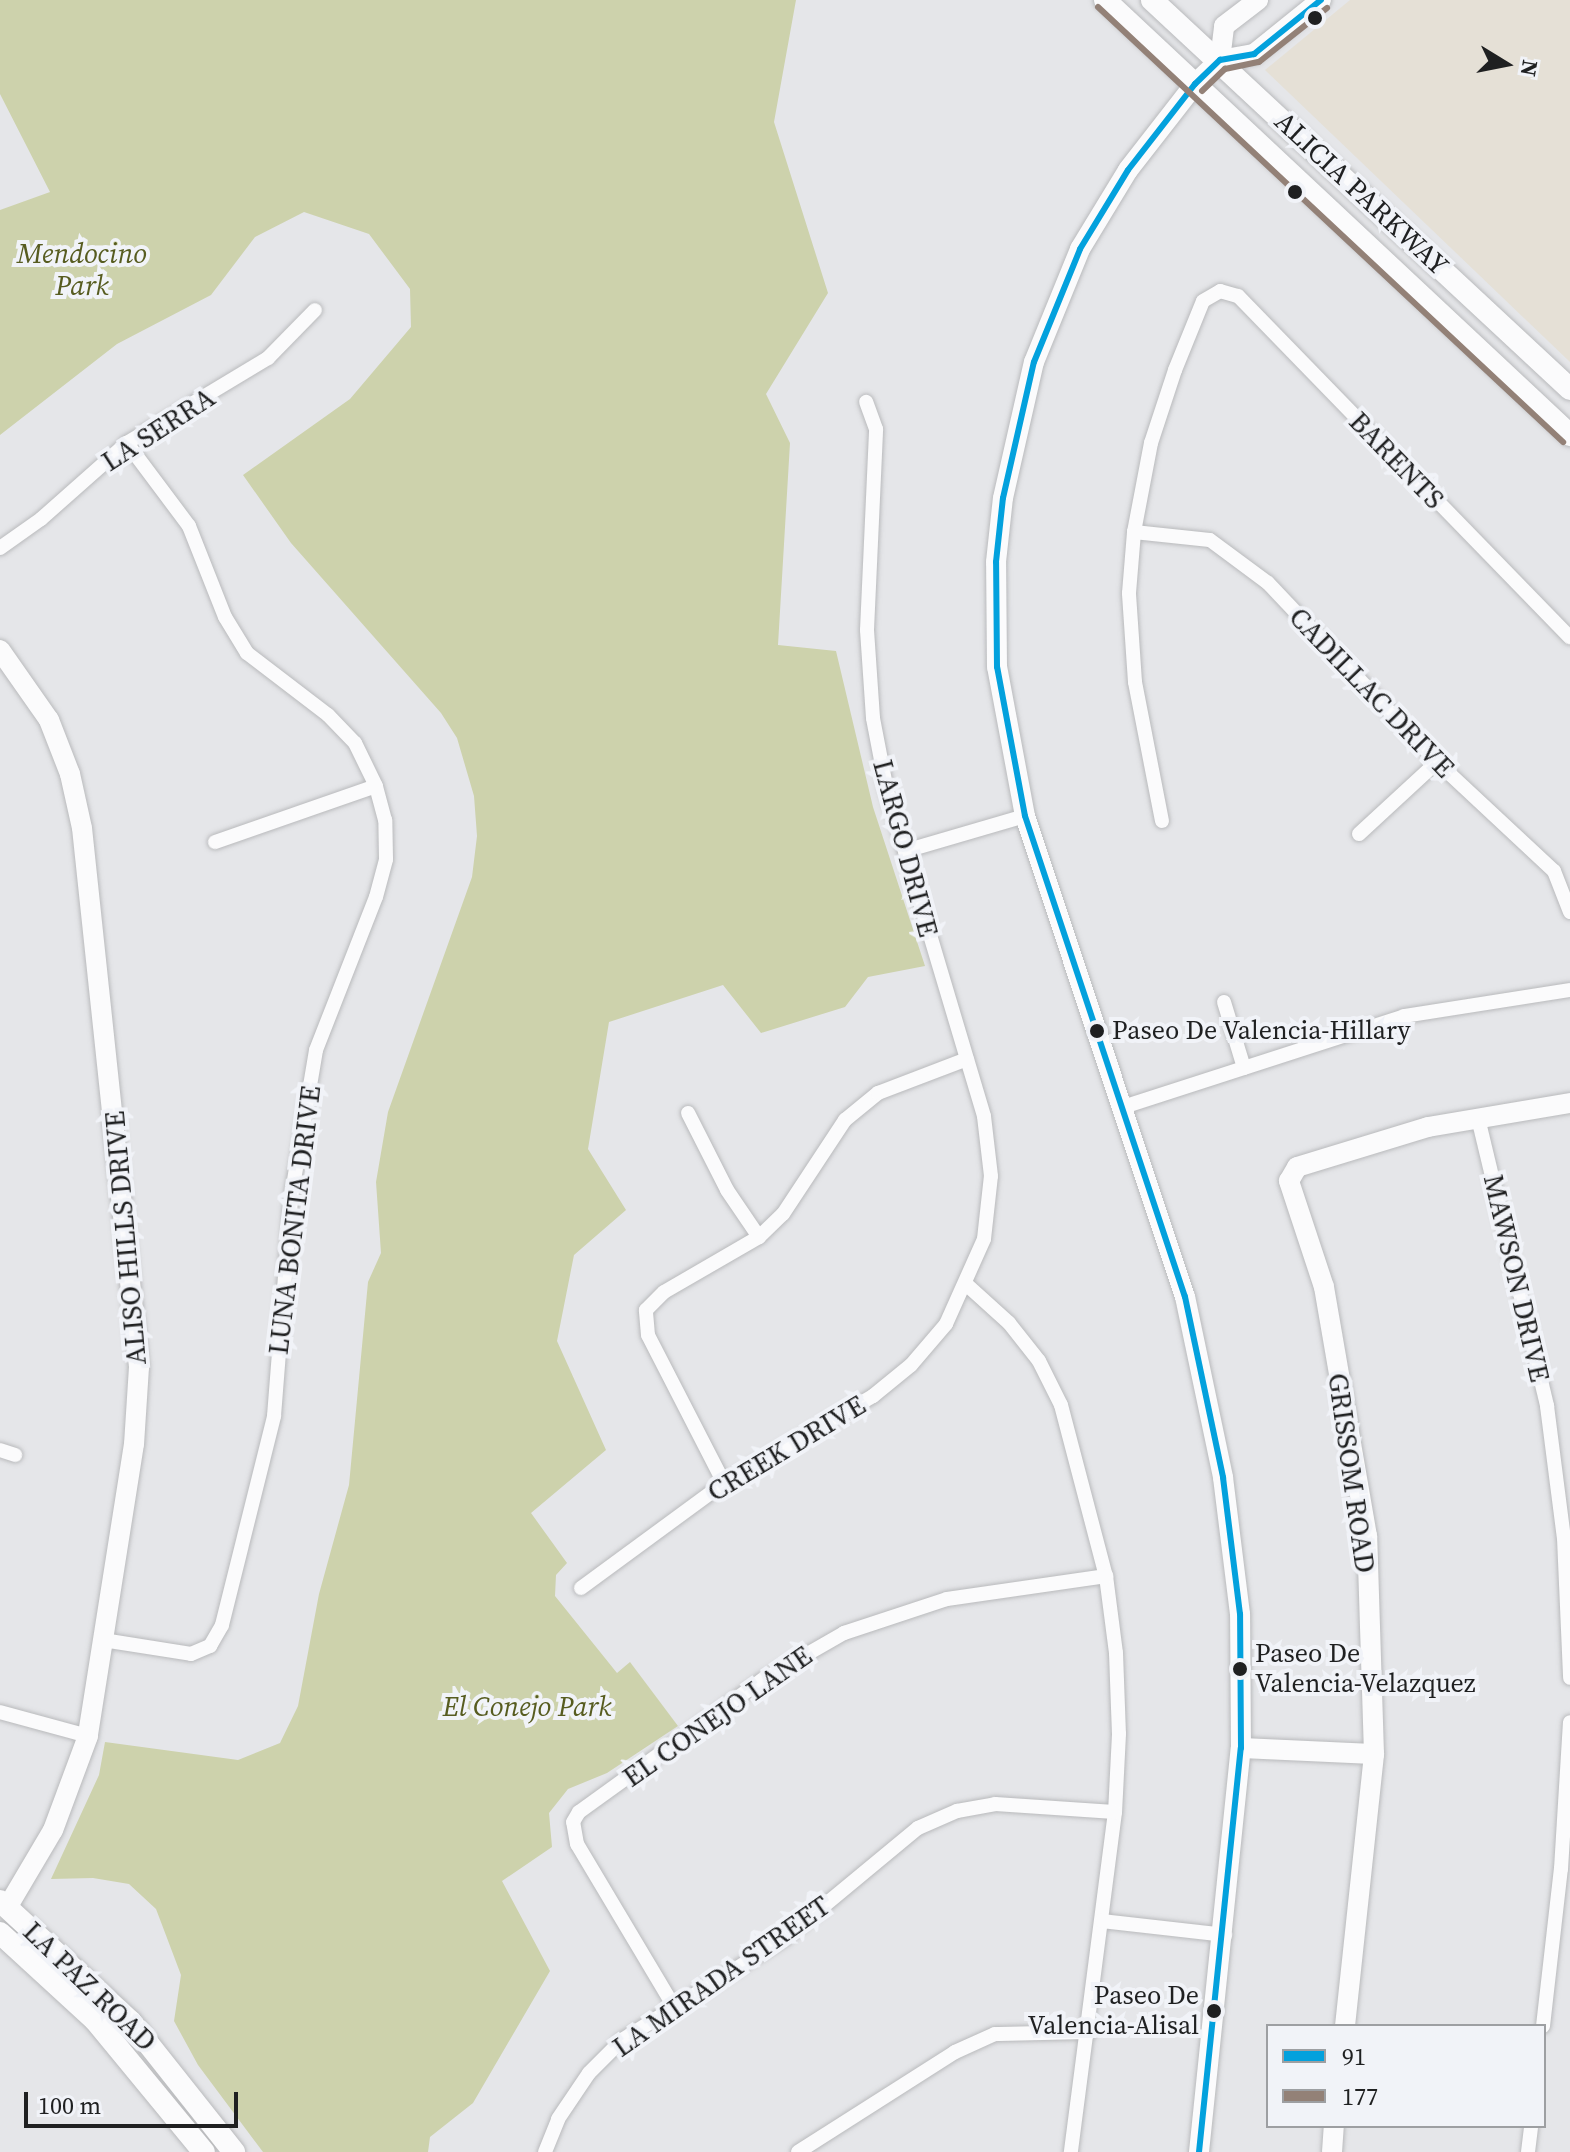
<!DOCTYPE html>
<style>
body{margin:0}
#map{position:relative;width:1570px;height:2152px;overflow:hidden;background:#e5e6e9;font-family:"Source Serif 4",serif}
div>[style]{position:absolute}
.commercial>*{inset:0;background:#e5e0d6}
.green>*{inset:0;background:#cdd2ac}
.roads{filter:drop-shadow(0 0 2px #b9babc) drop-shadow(0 0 2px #b9babc)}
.street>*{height:14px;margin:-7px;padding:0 7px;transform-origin:7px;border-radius:7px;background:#fbfbfc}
.secondary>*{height:20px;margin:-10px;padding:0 10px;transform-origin:10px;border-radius:10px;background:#fbfbfc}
.primary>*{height:22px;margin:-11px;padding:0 11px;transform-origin:11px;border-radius:11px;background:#fbfbfc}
.bus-1>*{height:6px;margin:-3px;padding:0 3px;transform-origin:3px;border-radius:3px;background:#03a1dd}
.bus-2>*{height:6px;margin:-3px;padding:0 3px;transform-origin:3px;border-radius:3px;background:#938177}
.dots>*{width:22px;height:22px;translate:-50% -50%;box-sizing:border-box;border:4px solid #f1f3f8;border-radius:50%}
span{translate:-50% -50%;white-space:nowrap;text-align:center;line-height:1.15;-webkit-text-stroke:8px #f1f3f8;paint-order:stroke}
.bus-label{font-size:26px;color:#1f2021}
.left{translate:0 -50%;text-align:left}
.right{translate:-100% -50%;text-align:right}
.street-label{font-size:28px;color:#1f2021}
.park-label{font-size:28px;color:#575c20;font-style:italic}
.legend{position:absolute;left:1266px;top:2024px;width:280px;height:104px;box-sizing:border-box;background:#f1f3f8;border:2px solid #9d9fa2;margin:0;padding:10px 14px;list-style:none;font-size:24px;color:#1f2021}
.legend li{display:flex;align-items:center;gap:16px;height:40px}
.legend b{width:40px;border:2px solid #9d9fa2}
.north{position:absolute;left:1466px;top:24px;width:80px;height:80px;-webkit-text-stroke:6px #f1f3f8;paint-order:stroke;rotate:100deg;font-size:22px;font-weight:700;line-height:32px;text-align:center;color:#1f2021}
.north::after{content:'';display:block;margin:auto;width:28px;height:36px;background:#1f2021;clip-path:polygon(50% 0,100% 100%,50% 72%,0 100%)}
.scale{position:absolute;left:24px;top:2092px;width:214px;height:36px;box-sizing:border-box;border:4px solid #1f2021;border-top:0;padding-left:10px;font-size:24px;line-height:28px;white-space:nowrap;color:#1f2021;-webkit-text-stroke:6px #f1f3f8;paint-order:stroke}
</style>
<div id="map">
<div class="commercial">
<div style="clip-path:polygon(1350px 0,1570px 0,1570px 362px,1265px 70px)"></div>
</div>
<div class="green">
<div style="clip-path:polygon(0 0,796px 0,774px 122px,828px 293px,766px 394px,790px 443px,778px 645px,836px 651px,873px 807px,925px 966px,868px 977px,845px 1007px,761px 1033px,723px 985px,609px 1022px,588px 1149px,626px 1210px,574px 1255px,557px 1341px,606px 1450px,531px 1513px,567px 1563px,556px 1575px,555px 1596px,617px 1673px,630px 1662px,678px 1726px,607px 1773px,568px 1789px,549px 1813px,552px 1847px,502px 1881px,550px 1971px,473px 2103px,430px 2137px,428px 2152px,263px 2152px,198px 2065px,174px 2021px,181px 1975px,156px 1909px,129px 1884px,93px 1878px,51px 1879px,99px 1775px,105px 1742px,238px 1760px,280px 1743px,298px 1706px,319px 1594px,349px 1485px,368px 1282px,381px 1253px,376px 1182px,388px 1112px,472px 877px,477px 836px,474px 796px,457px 738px,441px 713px,291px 543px,243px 475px,350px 399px,411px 327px,410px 289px,369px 234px,304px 212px,255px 237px,211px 295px,117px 344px,0 435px,0 210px,50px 192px,0 94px)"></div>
</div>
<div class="roads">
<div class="street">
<div style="left:1134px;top:532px;width:76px;rotate:6deg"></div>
<div style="left:1210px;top:540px;width:72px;rotate:36.6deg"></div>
<div style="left:1268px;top:583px;width:246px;rotate:46.6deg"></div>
<div style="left:1437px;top:762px;width:160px;rotate:43deg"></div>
<div style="left:1554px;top:871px;width:44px;rotate:68.7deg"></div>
<div style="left:0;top:548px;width:50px;rotate:-35.3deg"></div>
<div style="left:41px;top:519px;width:115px;rotate:-41.5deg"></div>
<div style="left:127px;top:443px;width:165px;rotate:-31.1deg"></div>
<div style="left:268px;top:358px;width:67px;rotate:-45.6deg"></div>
<div style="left:1162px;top:821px;width:142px;rotate:-101deg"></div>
<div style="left:1135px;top:682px;width:89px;rotate:-93.9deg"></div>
<div style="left:1129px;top:593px;width:61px;rotate:-85.3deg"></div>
<div style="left:1134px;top:532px;width:91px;rotate:-79.2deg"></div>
<div style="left:1151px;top:443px;width:77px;rotate:-71.8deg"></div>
<div style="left:1175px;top:370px;width:74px;rotate:-67.9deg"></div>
<div style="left:1203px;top:301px;width:20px;rotate:-30deg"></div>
<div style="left:1220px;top:291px;width:19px;rotate:16deg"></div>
<div style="left:1238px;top:296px;width:476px;rotate:45.8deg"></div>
<div style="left:1359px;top:834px;width:106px;rotate:-42.7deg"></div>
<div style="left:215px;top:842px;width:170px;rotate:-19.2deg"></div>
<div style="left:905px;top:851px;width:125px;rotate:-16.3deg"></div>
<div style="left:1224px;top:1002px;width:69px;rotate:73.1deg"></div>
<div style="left:1120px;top:1108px;width:299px;rotate:-17.9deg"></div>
<div style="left:1404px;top:1016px;width:168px;rotate:-8.9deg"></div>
<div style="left:688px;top:1113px;width:86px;rotate:63.1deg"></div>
<div style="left:727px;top:1190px;width:57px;rotate:55.8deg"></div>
<div style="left:1478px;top:1118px;width:296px;rotate:76.5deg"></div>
<div style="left:1547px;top:1406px;width:133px;rotate:82.7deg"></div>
<div style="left:1564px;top:1538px;width:140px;rotate:87.5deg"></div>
<div style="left:967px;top:1285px;width:57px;rotate:42.1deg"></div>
<div style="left:1009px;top:1323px;width:48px;rotate:51.7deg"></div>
<div style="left:1039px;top:1361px;width:49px;rotate:63.4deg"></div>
<div style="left:1061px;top:1405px;width:177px;rotate:75.3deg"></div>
<div style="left:1106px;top:1576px;width:78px;rotate:82.6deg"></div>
<div style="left:1116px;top:1653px;width:81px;rotate:87.9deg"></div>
<div style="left:1119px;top:1734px;width:78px;rotate:92.9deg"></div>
<div style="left:1115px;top:1812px;width:343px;rotate:97.4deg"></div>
<div style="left:0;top:1450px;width:16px;rotate:18deg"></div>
<div style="left:724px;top:1483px;width:166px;rotate:-117.2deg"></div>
<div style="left:648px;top:1335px;width:25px;rotate:-95deg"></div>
<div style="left:646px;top:1310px;width:25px;rotate:-45deg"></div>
<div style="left:664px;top:1292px;width:110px;rotate:-30.1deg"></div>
<div style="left:759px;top:1237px;width:33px;rotate:-44deg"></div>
<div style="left:783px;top:1214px;width:113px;rotate:-56.6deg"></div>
<div style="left:845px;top:1120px;width:43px;rotate:-39.3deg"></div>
<div style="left:878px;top:1093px;width:95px;rotate:-20.9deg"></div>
<div style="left:581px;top:1588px;width:177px;rotate:-36.3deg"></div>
<div style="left:724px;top:1483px;width:173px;rotate:-30.3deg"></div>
<div style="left:873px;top:1396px;width:49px;rotate:-39.2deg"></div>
<div style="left:911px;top:1365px;width:54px;rotate:-49.5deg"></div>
<div style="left:946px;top:1324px;width:93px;rotate:-65.9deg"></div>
<div style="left:984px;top:1239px;width:63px;rotate:-83.7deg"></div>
<div style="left:991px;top:1176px;width:60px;rotate:-96.7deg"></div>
<div style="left:984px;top:1116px;width:339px;rotate:-106.6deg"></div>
<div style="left:887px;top:791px;width:74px;rotate:-100.9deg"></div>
<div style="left:873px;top:718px;width:88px;rotate:-93.9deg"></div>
<div style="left:867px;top:630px;width:201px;rotate:-87.4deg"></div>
<div style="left:876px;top:429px;width:29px;rotate:-110deg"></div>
<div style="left:103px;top:1640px;width:89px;rotate:9deg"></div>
<div style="left:191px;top:1654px;width:21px;rotate:-23deg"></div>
<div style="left:210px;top:1646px;width:24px;rotate:-60deg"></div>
<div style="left:222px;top:1625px;width:215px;rotate:-76deg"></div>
<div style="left:274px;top:1416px;width:219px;rotate:-85.5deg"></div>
<div style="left:291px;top:1198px;width:150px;rotate:-80.4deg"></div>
<div style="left:316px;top:1050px;width:164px;rotate:-68.6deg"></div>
<div style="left:376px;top:897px;width:39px;rotate:-75deg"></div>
<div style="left:386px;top:859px;width:39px;rotate:-91deg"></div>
<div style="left:385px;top:820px;width:35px;rotate:-105deg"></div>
<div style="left:376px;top:786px;width:48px;rotate:-116deg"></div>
<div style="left:355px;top:743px;width:39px;rotate:-134deg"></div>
<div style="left:328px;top:715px;width:102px;rotate:-142.6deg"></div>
<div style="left:247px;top:653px;width:42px;rotate:-121.4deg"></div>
<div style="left:225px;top:617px;width:98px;rotate:-111.6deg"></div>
<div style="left:189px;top:526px;width:104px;rotate:-126.8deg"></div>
<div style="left:0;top:1712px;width:91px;rotate:15.3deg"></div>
<div style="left:1102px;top:1921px;width:124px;rotate:6.5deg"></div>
<div style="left:673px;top:2005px;width:187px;rotate:-120.8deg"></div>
<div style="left:577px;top:1844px;width:22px;rotate:-100deg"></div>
<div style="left:573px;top:1822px;width:12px;rotate:-59deg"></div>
<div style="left:579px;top:1812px;width:226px;rotate:-35.8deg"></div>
<div style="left:762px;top:1680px;width:95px;rotate:-29.8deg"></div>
<div style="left:844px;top:1633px;width:108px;rotate:-18.3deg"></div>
<div style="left:947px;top:1599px;width:161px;rotate:-8.2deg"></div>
<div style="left:1543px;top:2026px;width:158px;rotate:-83.5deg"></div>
<div style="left:1561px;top:1869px;width:147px;rotate:-86.5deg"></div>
<div style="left:545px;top:2152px;width:35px;rotate:-68deg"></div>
<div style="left:558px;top:2119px;width:55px;rotate:-56deg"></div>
<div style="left:589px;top:2073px;width:47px;rotate:-45deg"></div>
<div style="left:622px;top:2040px;width:192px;rotate:-32deg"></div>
<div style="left:785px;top:1938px;width:173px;rotate:-39.6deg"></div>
<div style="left:918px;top:1828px;width:43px;rotate:-23.6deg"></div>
<div style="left:957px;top:1811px;width:39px;rotate:-10deg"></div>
<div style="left:995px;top:1804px;width:120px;rotate:3.8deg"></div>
<div style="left:798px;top:2152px;width:186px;rotate:-32.5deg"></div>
<div style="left:955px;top:2052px;width:44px;rotate:-24.2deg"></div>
<div style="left:995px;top:2034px;width:95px;rotate:-1.2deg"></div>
<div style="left:1528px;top:2152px;width:26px;rotate:-83deg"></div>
</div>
<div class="secondary">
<div style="left:1220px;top:60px;width:34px;rotate:-83deg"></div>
<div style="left:1224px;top:26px;width:43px;rotate:-37.4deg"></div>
<div style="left:0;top:650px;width:85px;rotate:55deg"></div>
<div style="left:49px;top:720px;width:58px;rotate:68.7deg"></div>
<div style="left:70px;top:774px;width:55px;rotate:77.5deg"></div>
<div style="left:82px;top:828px;width:542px;rotate:83.96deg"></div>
<div style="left:139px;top:1367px;width:77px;rotate:93.7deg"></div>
<div style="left:134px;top:1444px;width:296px;rotate:99deg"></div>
<div style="left:88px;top:1736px;width:100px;rotate:110.4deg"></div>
<div style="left:53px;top:1830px;width:88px;rotate:120.6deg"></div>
<div style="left:1241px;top:1748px;width:133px;rotate:2.6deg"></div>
<div style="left:1345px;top:2026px;width:274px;rotate:-83.9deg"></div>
<div style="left:1374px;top:1754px;width:218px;rotate:-91.8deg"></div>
<div style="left:1367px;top:1536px;width:253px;rotate:-99.8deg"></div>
<div style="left:1324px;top:1287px;width:112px;rotate:-108.3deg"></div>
<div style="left:1289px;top:1181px;width:16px;rotate:-60deg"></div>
<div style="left:1297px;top:1167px;width:137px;rotate:-17deg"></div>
<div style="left:1428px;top:1127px;width:144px;rotate:-9.6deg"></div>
<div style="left:1199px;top:2152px;width:406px;rotate:-84.1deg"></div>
<div style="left:1241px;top:1748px;width:134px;rotate:-90.4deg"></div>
<div style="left:1240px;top:1614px;width:138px;rotate:-97.1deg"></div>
<div style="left:1223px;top:1477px;width:184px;rotate:-101.9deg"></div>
<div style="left:1185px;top:1297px;width:507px;rotate:-108.4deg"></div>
<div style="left:1025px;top:816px;width:152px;rotate:-100.6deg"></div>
<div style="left:997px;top:667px;width:105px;rotate:-90.5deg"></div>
<div style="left:996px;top:562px;width:64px;rotate:-83.8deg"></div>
<div style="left:1003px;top:498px;width:139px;rotate:-77.2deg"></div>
<div style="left:1034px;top:362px;width:122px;rotate:-67.8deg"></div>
<div style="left:1080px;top:249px;width:92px;rotate:-58.7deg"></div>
<div style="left:1128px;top:170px;width:109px;rotate:-52.1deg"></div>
<div style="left:1195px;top:84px;width:35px;rotate:-44deg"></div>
<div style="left:1220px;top:60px;width:35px;rotate:-10deg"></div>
<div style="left:1254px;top:54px;width:86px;rotate:-38.9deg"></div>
<div style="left:1332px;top:2152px;width:26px;rotate:-86deg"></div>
</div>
<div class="primary">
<div style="left:1105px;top:0;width:637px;rotate:43.09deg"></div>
<div style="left:1152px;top:0;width:571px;rotate:42.94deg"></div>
<div style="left:0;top:1901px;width:178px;rotate:42.7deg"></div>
<div style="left:131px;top:2022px;width:166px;rotate:51.6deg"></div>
<div style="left:0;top:1933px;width:129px;rotate:42.5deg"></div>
<div style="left:95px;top:2020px;width:171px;rotate:50.5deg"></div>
</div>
</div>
<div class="bus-1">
<div style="left:1199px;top:2152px;width:406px;rotate:-84.1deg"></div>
<div style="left:1241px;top:1748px;width:134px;rotate:-90.4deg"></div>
<div style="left:1240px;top:1614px;width:138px;rotate:-97.1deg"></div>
<div style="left:1223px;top:1477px;width:184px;rotate:-101.9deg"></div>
<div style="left:1185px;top:1297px;width:507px;rotate:-108.4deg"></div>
<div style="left:1025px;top:816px;width:152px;rotate:-100.6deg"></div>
<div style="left:997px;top:667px;width:105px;rotate:-90.5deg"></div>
<div style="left:996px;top:562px;width:64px;rotate:-83.8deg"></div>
<div style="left:1003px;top:498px;width:139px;rotate:-77.2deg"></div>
<div style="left:1034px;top:362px;width:122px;rotate:-67.8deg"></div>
<div style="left:1080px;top:249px;width:92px;rotate:-58.7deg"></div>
<div style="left:1128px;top:170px;width:109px;rotate:-52.1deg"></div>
<div style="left:1195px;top:84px;width:35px;rotate:-44deg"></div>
<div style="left:1220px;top:60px;width:35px;rotate:-10deg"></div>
<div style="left:1254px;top:54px;width:86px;rotate:-38.9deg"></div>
</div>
<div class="bus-2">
<div style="left:1098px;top:7px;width:637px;rotate:43.09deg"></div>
<div style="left:1202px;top:91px;width:32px;rotate:-44deg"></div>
<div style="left:1225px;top:69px;width:35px;rotate:-12deg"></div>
<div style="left:1259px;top:62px;width:87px;rotate:-38.5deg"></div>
</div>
<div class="dots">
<div style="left:1315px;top:18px;background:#1f2021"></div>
<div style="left:1295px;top:192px;background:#1f2021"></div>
<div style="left:1097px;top:1031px;background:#1f2021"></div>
<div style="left:1240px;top:1669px;background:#1f2021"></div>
<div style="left:1214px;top:2011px;background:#1f2021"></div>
</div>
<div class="bus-label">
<span class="left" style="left:1112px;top:1031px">Paseo De Valencia-Hillary</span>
<span class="left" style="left:1255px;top:1669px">Paseo De<br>Valencia-Velazquez</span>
<span class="right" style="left:1199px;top:2011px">Paseo De<br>Valencia-Alisal</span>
</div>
<div class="street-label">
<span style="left:1362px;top:193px;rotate:43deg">ALICIA PARKWAY</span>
<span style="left:158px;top:429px;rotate:-33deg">LA SERRA</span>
<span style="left:1397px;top:460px;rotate:46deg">BARENTS</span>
<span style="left:1372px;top:692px;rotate:46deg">CADILLAC DRIVE</span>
<span style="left:906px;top:848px;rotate:75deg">LARGO DRIVE</span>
<span style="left:294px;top:1220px;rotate:-83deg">LUNA BONITA DRIVE</span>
<span style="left:125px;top:1238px;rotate:-95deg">ALISO HILLS DRIVE</span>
<span style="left:1517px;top:1278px;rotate:77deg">MAWSON DRIVE</span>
<span style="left:786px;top:1448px;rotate:-31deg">CREEK DRIVE</span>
<span style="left:1352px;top:1473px;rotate:82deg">GRISSOM ROAD</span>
<span style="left:717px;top:1716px;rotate:-35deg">EL CONEJO LANE</span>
<span style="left:721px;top:1976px;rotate:-35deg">LA MIRADA STREET</span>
<span style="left:90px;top:1986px;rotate:44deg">LA PAZ ROAD</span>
</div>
<div class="park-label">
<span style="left:82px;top:269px">Mendocino<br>Park</span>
<span style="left:527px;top:1706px">El Conejo Park</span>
</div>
<ul class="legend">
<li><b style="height:10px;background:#03a1dd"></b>91</li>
<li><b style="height:10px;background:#938177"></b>177</li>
</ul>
<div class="north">N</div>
<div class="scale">100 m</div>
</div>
